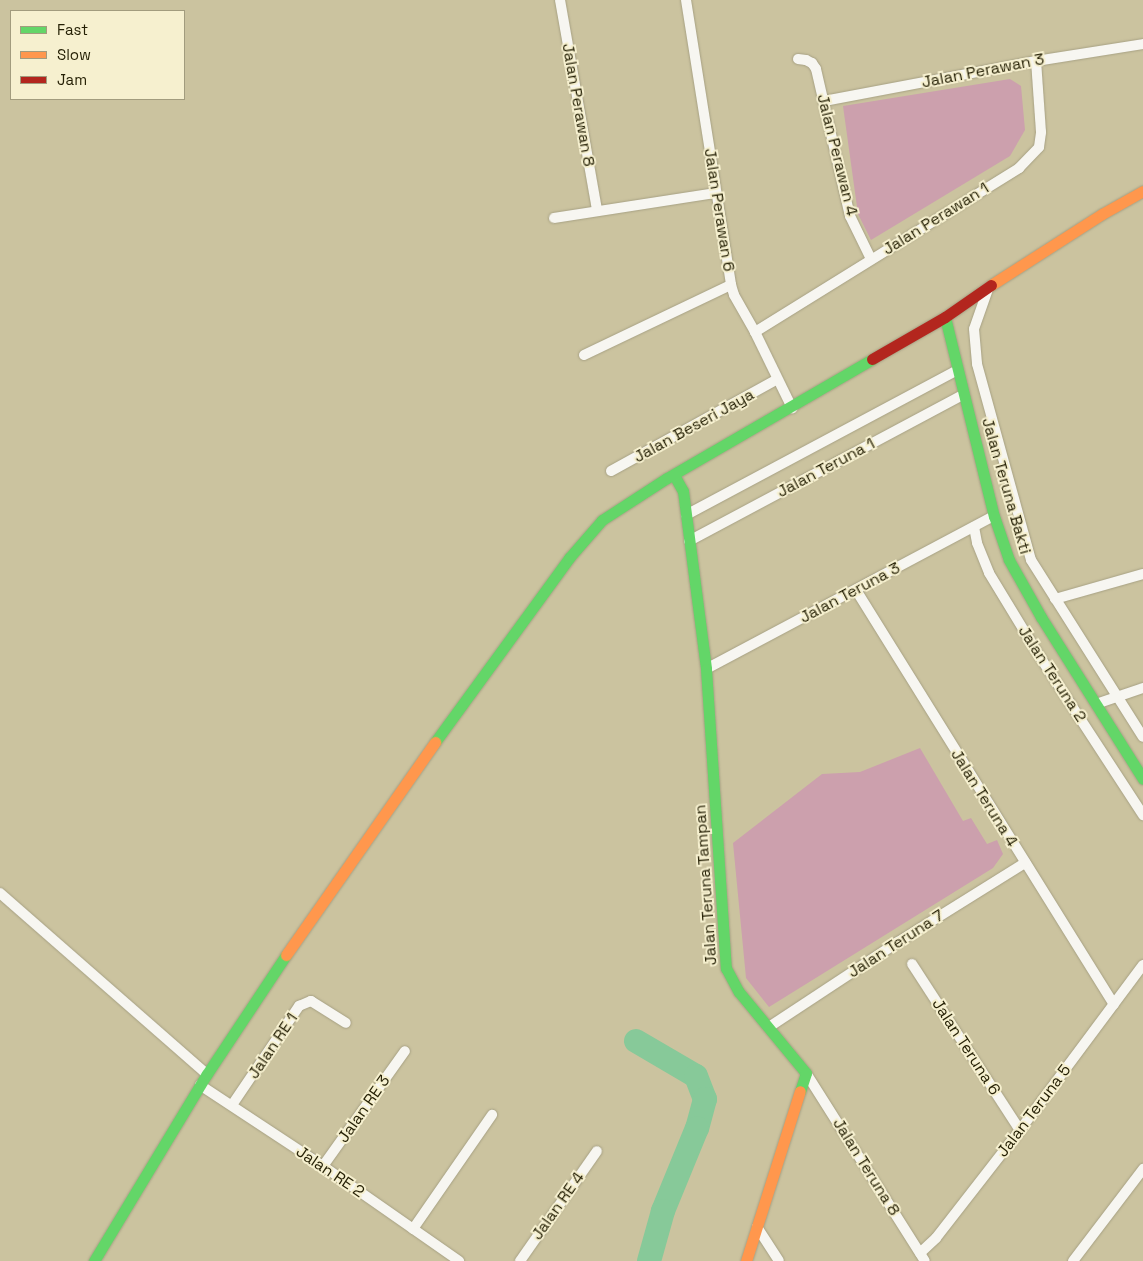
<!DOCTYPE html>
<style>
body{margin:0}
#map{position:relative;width:1143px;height:1261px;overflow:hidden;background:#cbc39f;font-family:"Space Grotesk",sans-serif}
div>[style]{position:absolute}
.green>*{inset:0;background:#cca0ad}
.river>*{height:24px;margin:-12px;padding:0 12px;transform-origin:12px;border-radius:12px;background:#87c999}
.roads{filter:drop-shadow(0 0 1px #a7a184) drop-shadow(0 0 1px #a7a184)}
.street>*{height:10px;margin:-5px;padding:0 5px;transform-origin:5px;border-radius:5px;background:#f7f6f1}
.fast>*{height:11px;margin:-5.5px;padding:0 5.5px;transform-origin:5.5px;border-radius:5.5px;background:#63d668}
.slow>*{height:11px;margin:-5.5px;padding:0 5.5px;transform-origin:5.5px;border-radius:5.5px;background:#ff974d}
.jam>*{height:11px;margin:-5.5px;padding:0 5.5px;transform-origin:5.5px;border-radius:5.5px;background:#b3261e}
span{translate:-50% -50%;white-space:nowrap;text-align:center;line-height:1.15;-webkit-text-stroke:4px #f6f0cf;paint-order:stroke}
.street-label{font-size:16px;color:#241f04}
.legend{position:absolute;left:10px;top:10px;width:175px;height:90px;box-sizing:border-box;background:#f6f0cf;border:1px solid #a29c7e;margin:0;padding:6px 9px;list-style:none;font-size:15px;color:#241f04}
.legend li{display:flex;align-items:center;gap:10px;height:25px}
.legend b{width:25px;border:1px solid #a29c7e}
</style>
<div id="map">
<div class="green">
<div style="clip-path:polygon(1010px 79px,1021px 86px,1025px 130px,1010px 156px,871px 240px,858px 214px,843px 106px)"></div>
<div style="clip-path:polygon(920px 748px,963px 821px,971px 818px,987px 844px,997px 840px,1003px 854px,993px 868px,769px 1007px,746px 978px,733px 843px,822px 774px,860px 772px)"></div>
</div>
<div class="river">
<div style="left:636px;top:1041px;width:69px;rotate:30.3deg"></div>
<div style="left:696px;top:1076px;width:25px;rotate:69deg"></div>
<div style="left:705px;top:1099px;width:30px;rotate:105deg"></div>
<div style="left:697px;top:1128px;width:90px;rotate:112.3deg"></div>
<div style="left:663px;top:1211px;width:52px;rotate:105.6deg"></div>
</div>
<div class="roads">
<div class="street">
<div style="left:560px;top:0;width:213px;rotate:80deg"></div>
<div style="left:686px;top:0;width:289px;rotate:81deg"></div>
<div style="left:731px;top:285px;width:10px;rotate:73deg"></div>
<div style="left:734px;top:295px;width:43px;rotate:60.4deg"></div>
<div style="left:755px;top:332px;width:85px;rotate:64deg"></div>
<div style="left:798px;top:59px;width:8px;rotate:7deg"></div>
<div style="left:806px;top:60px;width:7px;rotate:27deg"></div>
<div style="left:812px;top:63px;width:7px;rotate:56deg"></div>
<div style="left:816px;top:69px;width:151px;rotate:77deg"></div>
<div style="left:850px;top:216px;width:48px;rotate:64deg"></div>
<div style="left:824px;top:101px;width:216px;rotate:-10.7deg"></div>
<div style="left:1036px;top:61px;width:108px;rotate:-9deg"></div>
<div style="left:554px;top:218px;width:164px;rotate:-8.8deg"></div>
<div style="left:988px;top:289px;width:42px;rotate:109.3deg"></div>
<div style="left:974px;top:329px;width:35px;rotate:85deg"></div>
<div style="left:977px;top:364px;width:203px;rotate:74.6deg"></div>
<div style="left:1031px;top:560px;width:209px;rotate:57.7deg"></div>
<div style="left:755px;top:332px;width:311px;rotate:-31.8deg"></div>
<div style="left:1019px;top:168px;width:29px;rotate:-46deg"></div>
<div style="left:1039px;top:147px;width:15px;rotate:-82deg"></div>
<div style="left:1041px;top:132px;width:71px;rotate:-94deg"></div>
<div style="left:584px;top:355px;width:163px;rotate:-25.5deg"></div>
<div style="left:611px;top:471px;width:188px;rotate:-28.9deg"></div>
<div style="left:686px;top:515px;width:307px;rotate:-28.1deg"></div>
<div style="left:974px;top:527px;width:16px;rotate:79deg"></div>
<div style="left:977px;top:543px;width:32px;rotate:68deg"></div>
<div style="left:989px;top:573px;width:98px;rotate:58.7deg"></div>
<div style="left:1040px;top:657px;width:189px;rotate:56.9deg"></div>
<div style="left:689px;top:541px;width:312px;rotate:-28.1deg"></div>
<div style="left:856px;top:590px;width:488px;rotate:58.1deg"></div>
<div style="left:1055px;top:599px;width:91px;rotate:-15.9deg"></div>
<div style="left:706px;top:669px;width:326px;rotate:-28deg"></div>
<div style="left:1096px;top:704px;width:50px;rotate:-18.8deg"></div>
<div style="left:0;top:893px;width:275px;rotate:41.2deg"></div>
<div style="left:912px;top:964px;width:198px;rotate:57deg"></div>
<div style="left:769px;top:1027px;width:154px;rotate:-33.4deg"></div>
<div style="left:898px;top:942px;width:150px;rotate:-31.9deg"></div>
<div style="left:806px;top:1073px;width:222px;rotate:57.7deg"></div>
<div style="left:200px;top:1085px;width:147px;rotate:33.4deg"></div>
<div style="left:323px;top:1166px;width:166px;rotate:34.9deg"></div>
<div style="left:232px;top:1105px;width:120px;rotate:-55.9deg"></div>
<div style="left:299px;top:1006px;width:13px;rotate:-23deg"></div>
<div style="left:311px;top:1001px;width:41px;rotate:32.2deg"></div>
<div style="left:323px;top:1166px;width:141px;rotate:-54.5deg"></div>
<div style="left:757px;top:1227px;width:40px;rotate:57.1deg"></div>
<div style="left:413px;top:1229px;width:139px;rotate:-55.3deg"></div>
<div style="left:920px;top:1253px;width:22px;rotate:-43deg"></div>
<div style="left:936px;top:1238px;width:137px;rotate:-52.1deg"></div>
<div style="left:1020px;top:1130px;width:206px;rotate:-53.3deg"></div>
<div style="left:520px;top:1261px;width:134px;rotate:-55deg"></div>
<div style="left:1073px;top:1261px;width:116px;rotate:-52.7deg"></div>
</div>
<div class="fast">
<div style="left:945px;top:317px;width:205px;rotate:76.2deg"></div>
<div style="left:994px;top:516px;width:46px;rotate:71.2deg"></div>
<div style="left:1009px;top:560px;width:65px;rotate:60.7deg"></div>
<div style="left:1041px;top:617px;width:191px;rotate:57.8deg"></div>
<div style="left:674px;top:475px;width:18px;rotate:61deg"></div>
<div style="left:683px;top:491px;width:179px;rotate:82.6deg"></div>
<div style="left:706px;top:669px;width:300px;rotate:86.2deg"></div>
<div style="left:726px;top:968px;width:27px;rotate:62deg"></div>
<div style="left:739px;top:992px;width:105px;rotate:50.4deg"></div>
<div style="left:806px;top:1073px;width:19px;rotate:108deg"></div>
<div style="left:435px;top:742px;width:228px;rotate:-53.9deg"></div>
<div style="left:569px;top:558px;width:50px;rotate:-49deg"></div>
<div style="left:602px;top:520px;width:77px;rotate:-32.9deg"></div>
<div style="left:667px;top:478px;width:237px;rotate:-30.1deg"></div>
<div style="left:94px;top:1261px;width:218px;rotate:-58.9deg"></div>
<div style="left:207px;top:1074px;width:143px;rotate:-56.4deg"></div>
</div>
<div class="slow">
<div style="left:991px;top:285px;width:132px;rotate:-32.6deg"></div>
<div style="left:1102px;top:214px;width:47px;rotate:-29.3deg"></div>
<div style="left:286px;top:955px;width:260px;rotate:-55deg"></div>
<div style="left:746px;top:1261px;width:178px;rotate:-72.4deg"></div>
</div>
<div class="jam">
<div style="left:872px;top:359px;width:84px;rotate:-29.9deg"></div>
<div style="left:945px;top:317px;width:56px;rotate:-34.8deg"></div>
</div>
</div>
<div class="street-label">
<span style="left:983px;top:71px;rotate:-11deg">Jalan Perawan 3</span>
<span style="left:578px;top:105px;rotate:80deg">Jalan Perawan 8</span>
<span style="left:837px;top:155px;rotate:76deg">Jalan Perawan 4</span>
<span style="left:719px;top:210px;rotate:81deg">Jalan Perawan 6</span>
<span style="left:936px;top:219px;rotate:-32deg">Jalan Perawan 1</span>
<span style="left:694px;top:426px;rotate:-29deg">Jalan Beseri Jaya</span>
<span style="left:826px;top:468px;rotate:-28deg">Jalan Teruna 1</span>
<span style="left:1006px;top:486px;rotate:74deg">Jalan Teruna Bakti</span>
<span style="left:850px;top:593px;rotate:-28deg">Jalan Teruna 3</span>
<span style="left:1052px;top:674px;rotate:57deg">Jalan Teruna 2</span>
<span style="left:984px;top:798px;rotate:58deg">Jalan Teruna 4</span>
<span style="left:706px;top:885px;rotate:-94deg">Jalan Teruna Tampan</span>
<span style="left:896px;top:944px;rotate:-33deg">Jalan Teruna 7</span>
<span style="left:273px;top:1046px;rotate:-56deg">Jalan RE 1</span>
<span style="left:966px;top:1047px;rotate:57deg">Jalan Teruna 6</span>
<span style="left:364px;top:1109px;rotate:-55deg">Jalan RE 3</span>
<span style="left:1034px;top:1111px;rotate:-53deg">Jalan Teruna 5</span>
<span style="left:866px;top:1167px;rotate:58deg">Jalan Teruna 8</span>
<span style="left:330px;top:1172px;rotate:34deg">Jalan RE 2</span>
<span style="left:558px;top:1206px;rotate:-55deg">Jalan RE 4</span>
</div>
<ul class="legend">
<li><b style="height:6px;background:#63d668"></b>Fast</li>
<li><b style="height:6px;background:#ff974d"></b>Slow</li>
<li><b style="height:6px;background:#b3261e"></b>Jam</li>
</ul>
</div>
